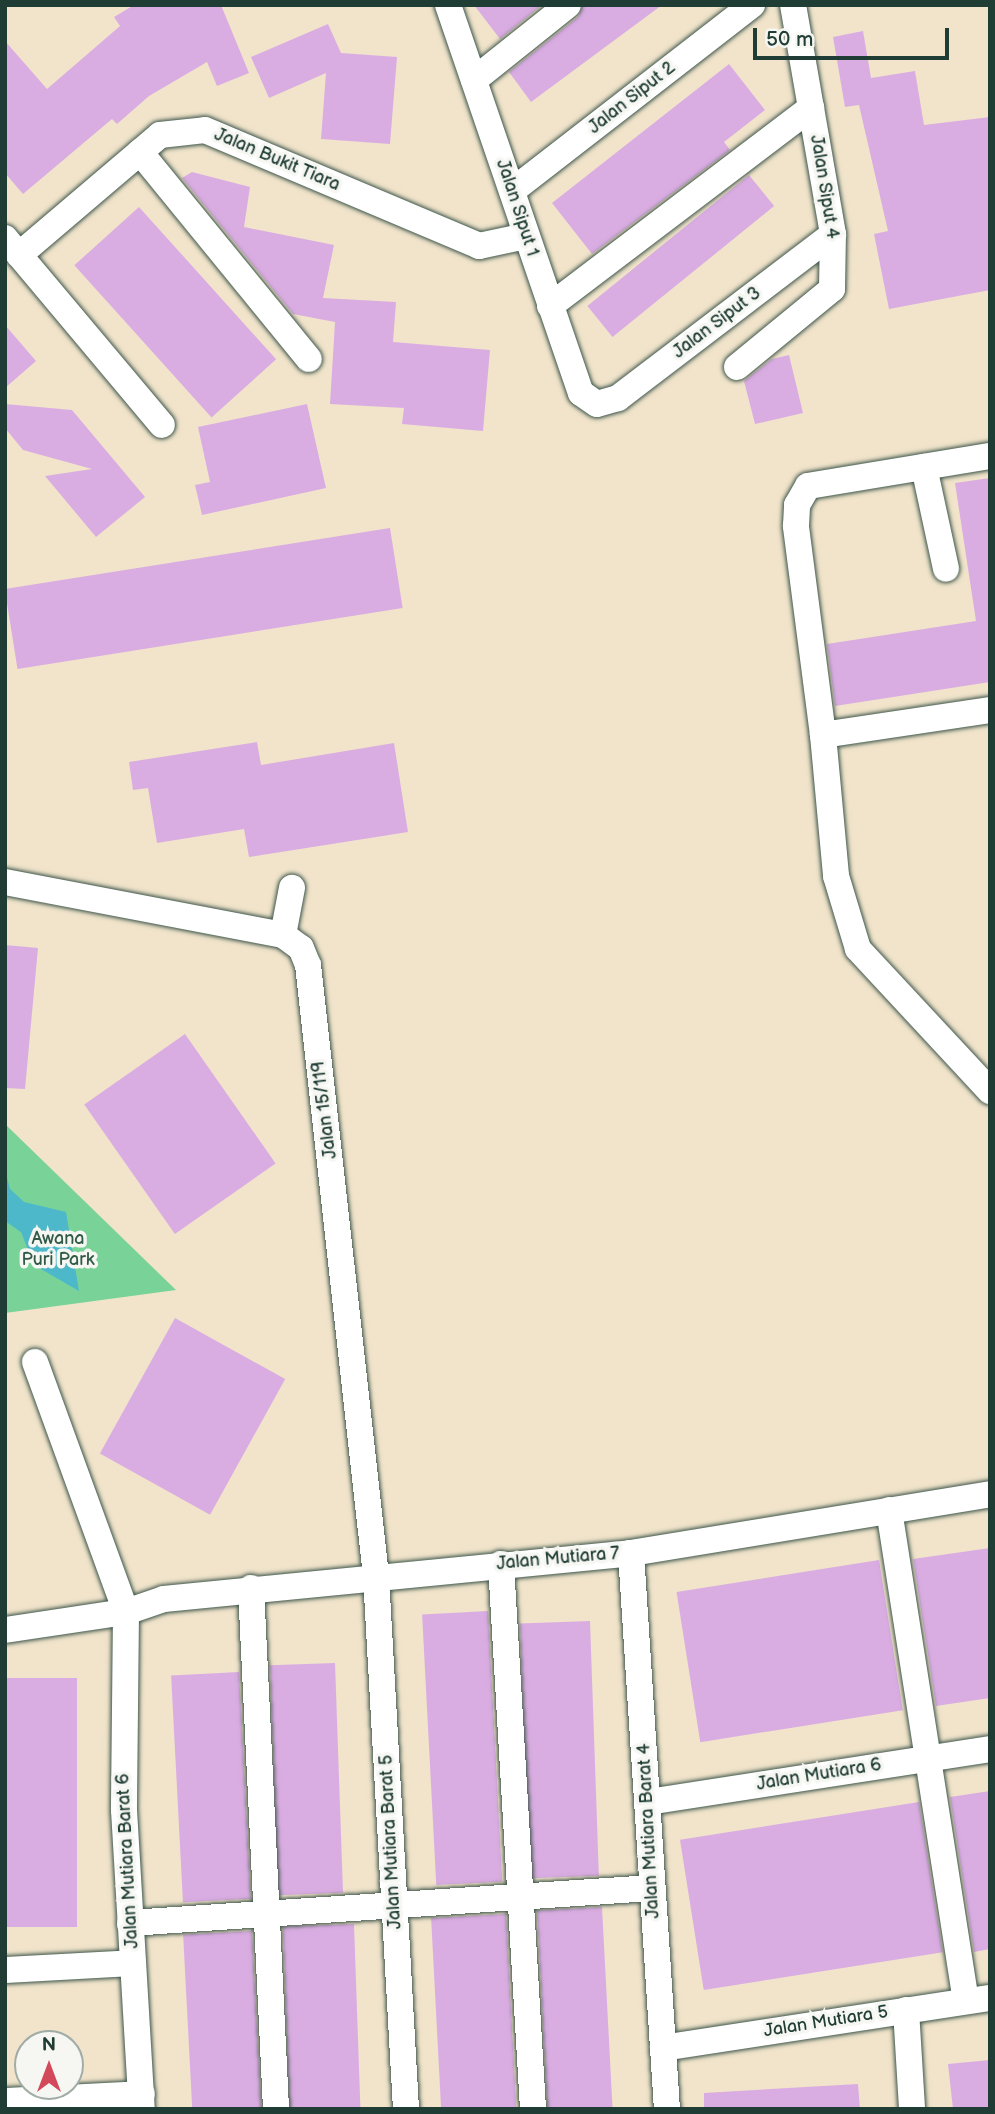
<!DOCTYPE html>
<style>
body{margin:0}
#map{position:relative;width:995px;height:2114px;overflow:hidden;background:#f1e4cb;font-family:"Balsamiq Sans",sans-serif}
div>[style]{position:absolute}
.green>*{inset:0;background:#79d298}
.water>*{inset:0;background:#4db8ca}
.building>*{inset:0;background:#daade2;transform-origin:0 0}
.roads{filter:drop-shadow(0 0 2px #3e564b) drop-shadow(0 0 2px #3e564b)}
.minor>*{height:26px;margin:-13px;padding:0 13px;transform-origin:13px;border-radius:13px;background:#fff}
span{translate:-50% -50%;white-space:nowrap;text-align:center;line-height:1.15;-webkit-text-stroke:7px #f6f6f2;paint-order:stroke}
.street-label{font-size:18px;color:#1f3d34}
.park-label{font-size:18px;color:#315b48}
.frame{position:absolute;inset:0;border:7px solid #1f3d34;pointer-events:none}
.north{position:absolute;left:14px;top:2030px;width:70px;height:70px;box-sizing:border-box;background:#f6f6f2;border:2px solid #a0aca6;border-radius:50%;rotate:0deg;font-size:19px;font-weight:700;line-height:28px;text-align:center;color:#1f3d34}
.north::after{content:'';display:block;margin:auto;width:24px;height:32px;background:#d1495b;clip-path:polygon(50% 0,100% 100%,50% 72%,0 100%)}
.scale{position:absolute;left:753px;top:28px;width:196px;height:32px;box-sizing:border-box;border:4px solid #1f3d34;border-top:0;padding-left:9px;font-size:21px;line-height:24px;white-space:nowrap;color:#1f3d34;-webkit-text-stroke:5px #f6f6f2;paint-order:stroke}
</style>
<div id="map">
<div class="green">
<div style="clip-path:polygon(5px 1124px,176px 1290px,5px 1313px)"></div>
</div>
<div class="water">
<div style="clip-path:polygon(5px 1170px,10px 1189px,24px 1202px,66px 1212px,79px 1291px,34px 1265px,21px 1232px,5px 1221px)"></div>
</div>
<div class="building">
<div style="clip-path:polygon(134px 5px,221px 5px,249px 73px,217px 86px,207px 62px,149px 96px,117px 124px,112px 119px,23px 194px,5px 173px,5px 41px,47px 89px,120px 26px,114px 17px)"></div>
<div style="clip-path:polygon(474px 5px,542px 5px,500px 39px)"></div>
<div style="clip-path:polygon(583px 5px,662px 5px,531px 102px,509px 72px,578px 17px)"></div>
<div style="clip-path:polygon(328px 24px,341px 53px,397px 57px,390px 144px,321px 139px,326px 73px,269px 98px,251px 57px)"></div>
<div style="clip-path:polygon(863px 31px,871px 78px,915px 71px,924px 125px,990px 117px,990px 290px,889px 309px,874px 234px,888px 231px,859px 105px,845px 107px,833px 37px)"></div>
<div style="clip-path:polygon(729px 64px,765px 110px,724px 142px,730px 150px,592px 254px,552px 203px)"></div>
<div style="clip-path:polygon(192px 172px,250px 187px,244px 227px,334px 245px,323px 298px,396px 302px,393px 342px,490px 350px,483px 431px,402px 424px,404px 408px,330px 404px,335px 322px,293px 314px,182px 178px)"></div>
<div style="left:749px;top:175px;width:40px;height:208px;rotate:51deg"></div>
<div style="left:139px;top:207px;width:205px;height:87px;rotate:48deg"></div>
<div style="clip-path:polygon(5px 325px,36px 361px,5px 388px)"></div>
<div style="clip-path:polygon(789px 355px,803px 413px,755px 424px,744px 381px,772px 359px)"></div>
<div style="clip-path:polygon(5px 404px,72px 410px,145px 497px,96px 537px,45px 476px,92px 469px,23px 450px,5px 428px)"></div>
<div style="clip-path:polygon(307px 404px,326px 488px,202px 515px,195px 485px,210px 482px,198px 427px)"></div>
<div style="clip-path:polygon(990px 478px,990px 682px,835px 706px,827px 644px,976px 621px,955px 483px)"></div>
<div style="left:390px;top:528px;width:81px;height:390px;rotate:81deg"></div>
<div style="clip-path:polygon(257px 742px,261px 765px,394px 743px,408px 832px,249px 857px,244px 829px,157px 843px,148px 788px,133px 790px,129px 762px)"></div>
<div style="clip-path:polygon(5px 945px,38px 948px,25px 1089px,5px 1088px)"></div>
<div style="left:185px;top:1034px;width:158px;height:123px;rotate:55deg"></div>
<div style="left:175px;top:1318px;width:126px;height:155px;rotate:29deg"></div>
<div style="clip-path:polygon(990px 1548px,990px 1698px,936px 1706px,913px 1559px)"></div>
<div style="left:879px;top:1560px;width:152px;height:205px;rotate:81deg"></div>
<div style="left:488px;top:1611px;width:271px;height:66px;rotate:87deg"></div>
<div style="left:590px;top:1621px;width:255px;height:70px;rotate:88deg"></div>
<div style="left:335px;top:1663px;width:230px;height:65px;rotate:88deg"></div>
<div style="left:239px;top:1672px;width:227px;height:68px;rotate:87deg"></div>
<div style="left:77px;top:1678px;width:249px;height:72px;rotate:90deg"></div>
<div style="clip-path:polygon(990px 1791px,990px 1949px,974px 1952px,950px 1797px)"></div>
<div style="left:919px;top:1802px;width:152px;height:242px;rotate:81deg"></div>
<div style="left:602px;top:1907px;width:202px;height:65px;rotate:87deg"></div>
<div style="left:506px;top:1914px;width:195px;height:75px;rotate:87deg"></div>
<div style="left:354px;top:1924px;width:185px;height:71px;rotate:88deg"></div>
<div style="left:252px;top:1931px;width:178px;height:69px;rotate:87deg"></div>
<div style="clip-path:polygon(990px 2060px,990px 2109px,953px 2109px,948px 2064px)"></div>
<div style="clip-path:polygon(858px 2084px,860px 2109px,704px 2109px,704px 2093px)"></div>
</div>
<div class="roads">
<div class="minor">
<div style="left:448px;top:5px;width:410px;rotate:71.1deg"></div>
<div style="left:581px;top:393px;width:19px;rotate:35deg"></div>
<div style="left:597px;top:404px;width:22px;rotate:-16deg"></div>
<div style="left:618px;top:398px;width:270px;rotate:-37.3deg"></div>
<div style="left:474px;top:80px;width:120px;rotate:-38.6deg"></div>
<div style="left:140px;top:152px;width:267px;rotate:50.8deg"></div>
<div style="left:512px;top:191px;width:304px;rotate:-37.8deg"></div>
<div style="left:5px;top:238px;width:244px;rotate:50deg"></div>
<div style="left:19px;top:255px;width:185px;rotate:-40.4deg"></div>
<div style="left:160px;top:135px;width:45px;rotate:-6.3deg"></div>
<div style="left:205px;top:130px;width:298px;rotate:22.9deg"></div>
<div style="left:479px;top:246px;width:48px;rotate:-12deg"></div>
<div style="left:550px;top:306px;width:328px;rotate:-37.2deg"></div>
<div style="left:737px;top:367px;width:123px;rotate:-39.4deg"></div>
<div style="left:832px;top:289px;width:55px;rotate:-89deg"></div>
<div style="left:833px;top:234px;width:232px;rotate:-99.9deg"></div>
<div style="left:924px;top:467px;width:104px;rotate:77.8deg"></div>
<div style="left:990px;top:710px;width:169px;rotate:171.5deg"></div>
<div style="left:823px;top:735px;width:142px;rotate:84.7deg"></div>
<div style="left:836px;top:876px;width:76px;rotate:73.2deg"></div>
<div style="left:858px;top:949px;width:194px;rotate:47.1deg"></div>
<div style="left:823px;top:735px;width:211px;rotate:-97.4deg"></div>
<div style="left:796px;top:526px;width:21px;rotate:-87deg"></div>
<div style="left:797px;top:505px;width:22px;rotate:-60deg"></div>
<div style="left:808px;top:486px;width:184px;rotate:-9.4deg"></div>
<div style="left:5px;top:882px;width:283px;rotate:10.8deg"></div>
<div style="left:283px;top:935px;width:22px;rotate:36deg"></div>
<div style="left:301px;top:948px;width:18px;rotate:68deg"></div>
<div style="left:308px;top:965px;width:615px;rotate:83.65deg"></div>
<div style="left:376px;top:1576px;width:534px;rotate:86.78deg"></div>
<div style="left:283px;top:935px;width:48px;rotate:-79.2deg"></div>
<div style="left:35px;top:1362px;width:266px;rotate:70deg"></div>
<div style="left:126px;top:1612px;width:198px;rotate:90.6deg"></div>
<div style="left:124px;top:1810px;width:300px;rotate:86.6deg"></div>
<div style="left:889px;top:1510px;width:497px;rotate:81.1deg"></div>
<div style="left:631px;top:1553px;width:557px;rotate:86.3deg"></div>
<div style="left:501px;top:1564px;width:546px;rotate:86.64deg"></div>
<div style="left:251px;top:1588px;width:522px;rotate:87.25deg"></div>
<div style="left:5px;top:1630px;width:122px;rotate:-8.5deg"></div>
<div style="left:126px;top:1612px;width:40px;rotate:-18.9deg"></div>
<div style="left:164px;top:1599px;width:469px;rotate:-5.6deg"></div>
<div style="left:631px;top:1553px;width:364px;rotate:-9.3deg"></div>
<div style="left:648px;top:1802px;width:346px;rotate:-8.8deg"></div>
<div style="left:130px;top:1923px;width:523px;rotate:-3.84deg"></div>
<div style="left:5px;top:1970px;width:128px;rotate:-3.1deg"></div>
<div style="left:906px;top:2010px;width:99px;rotate:86.5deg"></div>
<div style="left:663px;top:2048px;width:331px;rotate:-8.7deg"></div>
<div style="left:5px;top:2101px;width:137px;rotate:-2.9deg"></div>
</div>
</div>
<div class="street-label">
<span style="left:632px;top:98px;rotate:-38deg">Jalan Siput 2</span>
<span style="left:277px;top:160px;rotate:23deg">Jalan Bukit Tiara</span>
<span style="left:824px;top:187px;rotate:81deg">Jalan Siput 4</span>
<span style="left:517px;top:208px;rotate:72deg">Jalan Siput 1</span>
<span style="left:717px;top:323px;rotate:-37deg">Jalan Siput 3</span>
<span style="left:325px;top:1110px;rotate:-97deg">Jalan 15/119</span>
<span style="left:558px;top:1559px;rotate:-5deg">Jalan Mutiara 7</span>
<span style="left:819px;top:1775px;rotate:-9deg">Jalan Mutiara 6</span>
<span style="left:649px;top:1831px;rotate:-93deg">Jalan Mutiara Barat 4</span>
<span style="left:391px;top:1842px;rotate:-93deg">Jalan Mutiara Barat 5</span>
<span style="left:128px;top:1861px;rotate:-93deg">Jalan Mutiara Barat 6</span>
<span style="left:826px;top:2022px;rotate:-9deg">Jalan Mutiara 5</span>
</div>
<div class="park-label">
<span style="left:58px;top:1250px">Awana<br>Puri Park</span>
</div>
<div class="frame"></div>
<div class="north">N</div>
<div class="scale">50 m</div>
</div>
